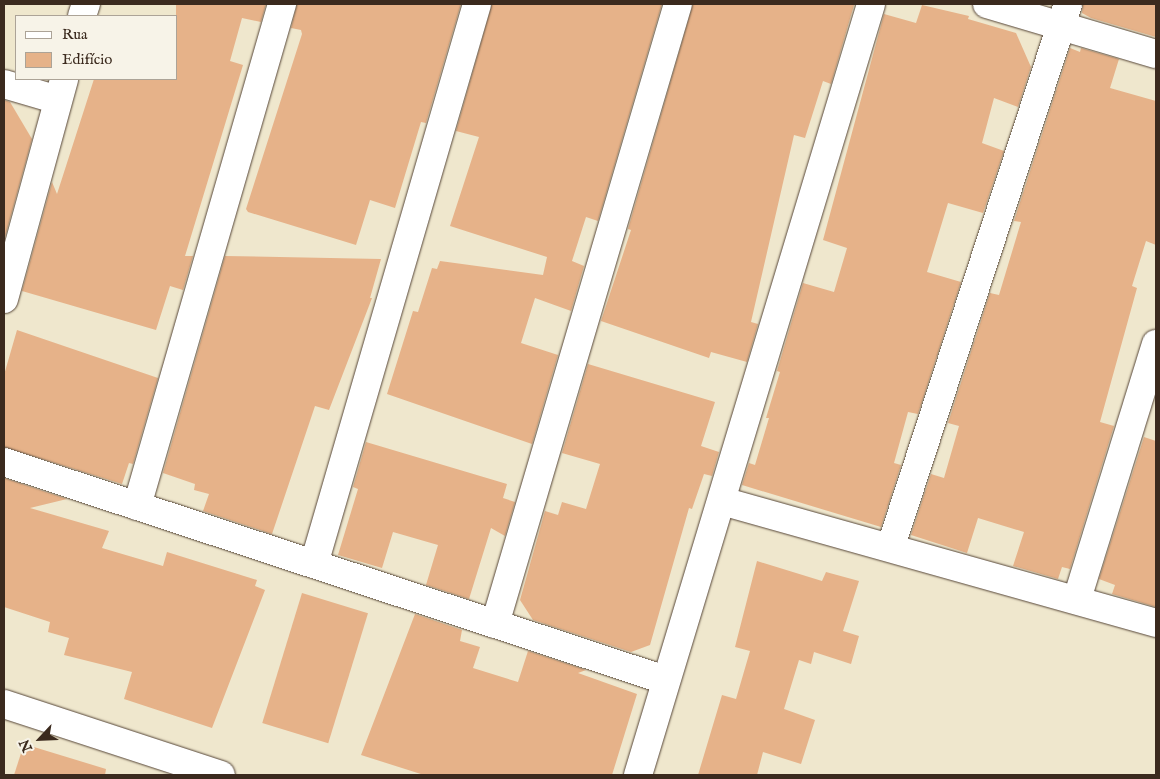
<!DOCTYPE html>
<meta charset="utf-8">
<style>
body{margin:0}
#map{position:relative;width:1160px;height:779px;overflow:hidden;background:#efe7cd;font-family:"IM FELL English",serif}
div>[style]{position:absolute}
.building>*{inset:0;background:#e6b289;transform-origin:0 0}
.roads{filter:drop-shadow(0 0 1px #564638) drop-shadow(0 0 1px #564638)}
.street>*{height:28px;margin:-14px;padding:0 14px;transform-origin:14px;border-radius:14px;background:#fff}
.secondary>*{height:28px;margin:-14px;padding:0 14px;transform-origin:14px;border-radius:14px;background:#fff}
span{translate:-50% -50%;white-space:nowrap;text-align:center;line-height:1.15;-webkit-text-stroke:4.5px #f7f3e8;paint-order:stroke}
.frame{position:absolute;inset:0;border:5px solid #3b2a1e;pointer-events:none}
.legend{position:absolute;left:15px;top:15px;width:162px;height:65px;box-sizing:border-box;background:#f7f3e8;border:1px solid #aca397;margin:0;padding:6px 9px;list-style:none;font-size:15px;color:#3b2a1e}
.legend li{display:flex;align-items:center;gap:10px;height:25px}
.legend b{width:25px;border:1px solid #aca397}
.north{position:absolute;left:15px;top:714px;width:50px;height:50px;-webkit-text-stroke:4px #f7f3e8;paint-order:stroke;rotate:245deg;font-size:14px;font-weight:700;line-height:20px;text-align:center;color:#3b2a1e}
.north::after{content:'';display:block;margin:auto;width:18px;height:22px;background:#3b2a1e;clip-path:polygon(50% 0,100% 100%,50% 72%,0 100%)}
</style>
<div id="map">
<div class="building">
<div style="clip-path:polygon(176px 4px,266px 4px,261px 22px,242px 18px,230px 61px,243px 65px,185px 256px,193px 256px,183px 290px,170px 286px,156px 330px,22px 291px,52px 182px,57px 194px,94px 79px,176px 79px)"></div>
<div style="clip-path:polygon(297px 4px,461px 4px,426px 123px,421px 122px,395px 208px,370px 200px,356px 245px,248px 212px,246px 209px,302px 34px,301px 30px,291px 28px)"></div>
<div style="clip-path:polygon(492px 4px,662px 4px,598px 221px,586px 217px,572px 261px,584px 266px,571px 311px,535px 298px,521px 343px,558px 355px,532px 444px,387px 394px,413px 311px,418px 312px,432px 268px,437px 269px,440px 261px,543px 275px,547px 257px,450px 226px,479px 137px,456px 131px)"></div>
<div style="clip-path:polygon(693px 4px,854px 5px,831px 84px,823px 81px,805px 138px,794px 135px,751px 322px,758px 324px,747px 362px,711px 352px,709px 358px,601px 321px,631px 230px,628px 229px)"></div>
<div style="clip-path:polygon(1083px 4px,1156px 4px,1156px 37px,1091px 18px,1082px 13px)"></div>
<div style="clip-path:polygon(922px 5px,969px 16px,968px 19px,1016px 33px,1031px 67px,1018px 107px,994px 98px,982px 143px,1004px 151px,983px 213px,948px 203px,927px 272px,961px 282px,918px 414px,908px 412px,894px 463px,901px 465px,881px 527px,742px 485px,749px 463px,755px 465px,769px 418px,766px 418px,780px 372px,777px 371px,803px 283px,834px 292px,847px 248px,823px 240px,884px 14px,916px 23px)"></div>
<div style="clip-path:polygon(1070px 48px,1080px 52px,1081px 48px,1119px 59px,1110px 88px,1156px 101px,1156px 245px,1146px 241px,1132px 286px,1137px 288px,1100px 422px,1114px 426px,1070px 569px,1062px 567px,1058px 579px,1013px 566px,1024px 532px,978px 518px,967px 553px,911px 535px,931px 474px,944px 478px,959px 426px,948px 423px,990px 293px,999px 295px,1021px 222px,1014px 221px)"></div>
<div style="clip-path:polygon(4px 100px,10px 102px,32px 139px,4px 241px)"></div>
<div style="clip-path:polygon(225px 256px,381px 259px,370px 298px,372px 298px,329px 410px,315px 406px,272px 534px,203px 511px,209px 494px,194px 490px,195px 484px,163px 473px)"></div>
<div style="clip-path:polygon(17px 330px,158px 378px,133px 464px,129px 463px,122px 484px,4px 447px,4px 375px)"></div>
<div style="clip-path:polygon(588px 364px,715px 402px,701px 446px,719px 452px,712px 476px,704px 474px,692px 509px,689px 508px,650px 645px,631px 652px,533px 620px,520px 600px,545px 511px,558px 515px,562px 502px,586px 509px,600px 464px,562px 453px)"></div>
<div style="clip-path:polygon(1144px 437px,1156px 441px,1156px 607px,1112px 594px,1115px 585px,1099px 579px)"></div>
<div style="clip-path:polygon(366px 442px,507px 484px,503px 498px,515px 502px,505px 536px,491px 528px,469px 599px,426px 585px,438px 545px,393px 532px,382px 568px,338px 555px,358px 489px,353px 487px)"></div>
<div style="clip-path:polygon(4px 478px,67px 499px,30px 508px,109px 531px,102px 548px,163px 566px,167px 552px,257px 580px,255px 586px,265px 590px,212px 728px,124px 699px,132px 672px,64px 655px,69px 638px,48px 632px,50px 622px,4px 607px)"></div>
<div style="clip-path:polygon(757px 561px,822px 581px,826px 572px,859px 581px,843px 631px,859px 636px,851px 664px,814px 652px,811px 664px,799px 660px,784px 709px,815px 720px,801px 764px,763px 752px,757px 775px,698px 775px,722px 695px,736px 699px,750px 651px,735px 647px)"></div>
<div style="left:302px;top:593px;width:69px;height:136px;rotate:17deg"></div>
<div style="clip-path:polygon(415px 614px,462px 630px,460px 641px,480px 647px,473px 668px,518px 682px,528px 651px,586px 670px,578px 673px,637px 694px,612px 775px,424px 775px,361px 755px)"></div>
<div style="clip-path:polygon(24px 744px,106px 769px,105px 775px,14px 775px)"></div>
</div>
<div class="roads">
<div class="street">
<div style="left:987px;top:4px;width:176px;rotate:16.5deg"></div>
<div style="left:82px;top:16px;width:13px;rotate:-72deg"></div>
<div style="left:4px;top:84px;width:56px;rotate:16.5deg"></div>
<div style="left:4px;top:299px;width:228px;rotate:-74.7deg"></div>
<div style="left:4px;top:462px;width:696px;rotate:18.25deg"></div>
<div style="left:722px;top:501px;width:451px;rotate:15.7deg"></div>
<div style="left:137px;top:506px;width:523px;rotate:-73.89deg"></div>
<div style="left:891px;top:546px;width:570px;rotate:-71.91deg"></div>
<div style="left:314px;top:564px;width:583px;rotate:-73.77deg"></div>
<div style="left:1077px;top:599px;width:267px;rotate:-72.8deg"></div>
<div style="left:495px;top:624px;width:646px;rotate:-73.56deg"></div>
<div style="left:638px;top:775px;width:805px;rotate:-73.18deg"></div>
</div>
<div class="secondary">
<div style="left:4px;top:704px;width:228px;rotate:18.1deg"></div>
</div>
</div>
<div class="frame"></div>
<ul class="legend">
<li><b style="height:6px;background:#fff"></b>Rua</li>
<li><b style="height:14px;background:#e6b289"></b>Edifício</li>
</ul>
<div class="north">N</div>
</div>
